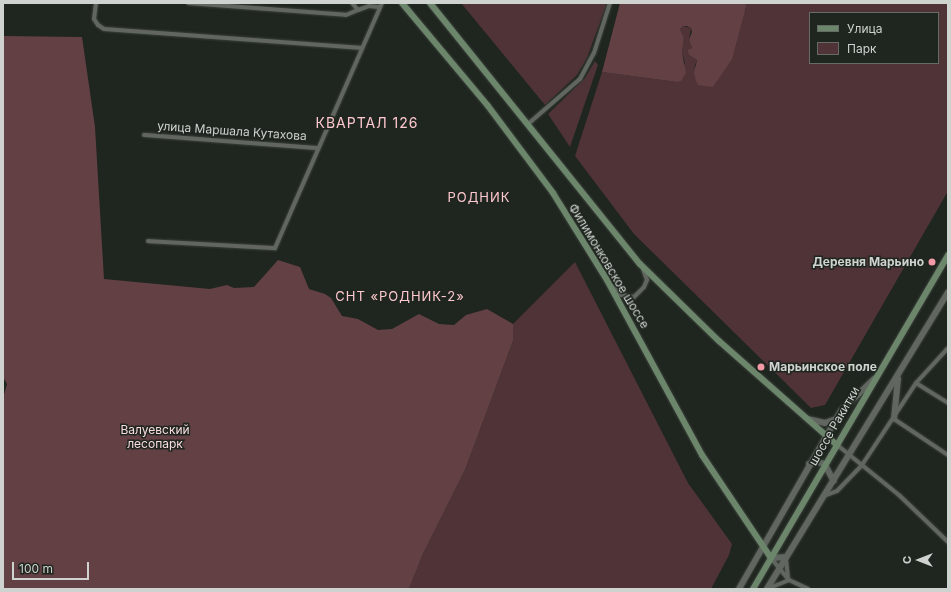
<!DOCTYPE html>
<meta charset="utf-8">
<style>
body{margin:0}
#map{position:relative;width:951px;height:592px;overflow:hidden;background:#1f251f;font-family:Inter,sans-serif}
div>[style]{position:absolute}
.green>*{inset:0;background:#4f3337}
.forest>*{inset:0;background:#634044}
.roads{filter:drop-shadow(0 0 1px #3c413c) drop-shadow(0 0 1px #3c413c)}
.minor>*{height:4px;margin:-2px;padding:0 2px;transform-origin:2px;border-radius:2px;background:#616760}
.tertiary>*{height:5.5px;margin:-2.75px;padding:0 2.75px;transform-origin:2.75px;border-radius:2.75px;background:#616760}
.secondary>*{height:6px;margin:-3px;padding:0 3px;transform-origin:3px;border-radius:3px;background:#6c866b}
.dots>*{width:11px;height:11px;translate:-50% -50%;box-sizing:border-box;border:2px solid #1f251f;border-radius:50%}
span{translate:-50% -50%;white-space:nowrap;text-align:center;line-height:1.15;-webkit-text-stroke:3px #1f251f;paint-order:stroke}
.street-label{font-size:12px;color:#cfd3cf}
.poi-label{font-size:12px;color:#cfd3cf;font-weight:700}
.right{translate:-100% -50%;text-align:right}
.left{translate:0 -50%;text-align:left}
.park-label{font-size:12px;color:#f9dcdf}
.neighbourhood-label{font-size:13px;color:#fdc8ce;letter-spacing:1px}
.quarter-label{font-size:14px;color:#fdc8ce;letter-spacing:1px}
.frame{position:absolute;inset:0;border:4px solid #cfd3cf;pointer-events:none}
.legend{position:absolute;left:809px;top:12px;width:130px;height:52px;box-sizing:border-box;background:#1f251f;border:1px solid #656b65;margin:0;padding:5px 7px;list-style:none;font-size:12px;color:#cfd3cf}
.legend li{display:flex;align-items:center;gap:8px;height:20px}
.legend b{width:20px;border:1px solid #656b65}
.north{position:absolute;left:899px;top:540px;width:40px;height:40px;-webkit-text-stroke:3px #1f251f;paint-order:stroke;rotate:270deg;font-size:11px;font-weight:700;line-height:16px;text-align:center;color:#cfd3cf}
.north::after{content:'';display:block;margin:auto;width:14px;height:18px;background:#cfd3cf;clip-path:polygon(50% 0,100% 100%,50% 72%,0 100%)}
.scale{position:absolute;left:12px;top:562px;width:77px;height:18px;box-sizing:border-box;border:2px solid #cfd3cf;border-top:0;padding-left:5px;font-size:12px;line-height:14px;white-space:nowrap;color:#cfd3cf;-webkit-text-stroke:3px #1f251f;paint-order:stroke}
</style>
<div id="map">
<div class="green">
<div style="clip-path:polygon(461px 3px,607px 3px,587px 58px,577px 75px,545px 105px)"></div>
<div style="clip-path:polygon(evenodd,747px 3px,948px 3px,948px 191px,825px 405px,811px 408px,634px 234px,575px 156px,602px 72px,677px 82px,685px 63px,682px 53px,684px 38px,680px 29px,683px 26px,691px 28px,689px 40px,692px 48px,689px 55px,697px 60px,694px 68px,745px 11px,747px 3px,810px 13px,938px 13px,938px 63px,810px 63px,810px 13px)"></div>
<div style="clip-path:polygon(595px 61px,598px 65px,570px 147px,548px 114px,585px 78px)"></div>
<div style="clip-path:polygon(575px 262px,688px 483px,732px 544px,729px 555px,711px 589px,409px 589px,422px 556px,465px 470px,513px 341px,513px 324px)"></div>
</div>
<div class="forest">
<div style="clip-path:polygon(620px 3px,747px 3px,732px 59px,713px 87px,698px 85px,696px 81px,694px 73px,697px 60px,689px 55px,688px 50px,692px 48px,689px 40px,692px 32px,691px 28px,687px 26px,683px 26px,680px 29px,684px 38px,682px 53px,686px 73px,681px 81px,677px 82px,602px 72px)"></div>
<div style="clip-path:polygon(3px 36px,82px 37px,95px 127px,104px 279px,210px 289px,227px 285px,234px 288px,254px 287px,278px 260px,300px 267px,309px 289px,325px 294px,331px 298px,342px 316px,358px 319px,378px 330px,392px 329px,419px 314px,439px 324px,454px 325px,466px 315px,487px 309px,513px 324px,513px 341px,465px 470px,422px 556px,409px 589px,3px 589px,3px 398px,7px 384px,3px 377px)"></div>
</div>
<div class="roads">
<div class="minor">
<div style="left:96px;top:3px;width:16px;rotate:97deg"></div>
<div style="left:94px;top:19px;width:7px;rotate:56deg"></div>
<div style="left:98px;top:25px;width:7px;rotate:34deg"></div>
<div style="left:104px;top:29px;width:259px;rotate:4.2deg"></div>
<div style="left:188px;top:3px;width:158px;rotate:4.3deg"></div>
<div style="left:346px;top:15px;width:13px;rotate:-23deg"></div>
<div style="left:352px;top:3px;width:9px;rotate:49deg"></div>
<div style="left:358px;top:10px;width:12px;rotate:-20deg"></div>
<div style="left:369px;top:6px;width:10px;rotate:6deg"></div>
<div style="left:528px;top:124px;width:69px;rotate:-40.9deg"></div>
<div style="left:580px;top:79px;width:30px;rotate:-62deg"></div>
<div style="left:594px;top:53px;width:52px;rotate:-72.3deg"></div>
<div style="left:144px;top:135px;width:174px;rotate:4.3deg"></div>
<div style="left:148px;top:241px;width:127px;rotate:3.2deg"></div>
<div style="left:275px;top:248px;width:267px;rotate:-66.4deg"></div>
<div style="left:612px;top:286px;width:13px;rotate:45deg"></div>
<div style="left:621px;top:295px;width:13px;rotate:9deg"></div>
<div style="left:634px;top:297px;width:14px;rotate:-45deg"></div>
<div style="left:644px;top:287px;width:8px;rotate:-67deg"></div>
<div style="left:647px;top:280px;width:12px;rotate:-110deg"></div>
<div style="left:916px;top:383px;width:38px;rotate:32deg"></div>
<div style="left:894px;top:419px;width:65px;rotate:33.7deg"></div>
<div style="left:836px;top:444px;width:81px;rotate:39deg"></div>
<div style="left:899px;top:495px;width:68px;rotate:43.8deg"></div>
<div style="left:824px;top:496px;width:14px;rotate:-21deg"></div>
<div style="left:837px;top:491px;width:36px;rotate:-46deg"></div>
<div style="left:862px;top:465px;width:98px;rotate:-56.6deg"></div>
<div style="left:916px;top:383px;width:47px;rotate:-47.6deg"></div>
<div style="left:771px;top:558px;width:28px;rotate:51deg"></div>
<div style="left:789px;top:580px;width:21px;rotate:25deg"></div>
<div style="left:786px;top:559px;width:18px;rotate:84deg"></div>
<div style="left:767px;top:589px;width:24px;rotate:-22deg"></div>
</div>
<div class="tertiary">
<div style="left:808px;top:419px;width:17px;rotate:13deg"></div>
<div style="left:825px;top:423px;width:12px;rotate:-20deg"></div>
<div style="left:894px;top:419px;width:40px;rotate:-84.3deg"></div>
<div style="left:809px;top:464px;width:9px;rotate:-13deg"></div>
<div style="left:818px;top:462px;width:7px;rotate:16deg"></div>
<div style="left:825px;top:464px;width:19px;rotate:62deg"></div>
<div style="left:771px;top:558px;width:15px;rotate:-4deg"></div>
<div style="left:739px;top:589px;width:205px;rotate:-60.2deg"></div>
<div style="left:841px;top:411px;width:46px;rotate:-44.1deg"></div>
<div style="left:767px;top:589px;width:347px;rotate:-58.6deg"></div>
</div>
<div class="secondary">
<div style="left:402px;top:3px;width:134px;rotate:50.1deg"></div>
<div style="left:488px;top:106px;width:109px;rotate:53.2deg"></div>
<div style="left:553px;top:193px;width:102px;rotate:58.2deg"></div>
<div style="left:607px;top:280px;width:199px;rotate:61.5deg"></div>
<div style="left:702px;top:455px;width:124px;rotate:56.2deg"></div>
<div style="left:430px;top:3px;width:335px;rotate:51.2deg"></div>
<div style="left:640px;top:264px;width:110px;rotate:44.3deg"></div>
<div style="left:719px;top:341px;width:156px;rotate:41.4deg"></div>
<div style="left:753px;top:589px;width:387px;rotate:-59.7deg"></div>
</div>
</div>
<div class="dots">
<div style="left:932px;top:262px;background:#f49aa6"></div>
<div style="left:761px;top:367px;background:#f49aa6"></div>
</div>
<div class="street-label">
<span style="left:232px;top:131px;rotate:4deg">улица Маршала Кутахова</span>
<span style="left:609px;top:266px;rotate:59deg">Филимонковское шоссе</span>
<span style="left:834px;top:426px;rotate:-60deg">шоссе Ракитки</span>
</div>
<div class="poi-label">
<span class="right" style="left:924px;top:262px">Деревня Марьино</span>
<span class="left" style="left:769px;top:367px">Марьинское поле</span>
</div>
<div class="park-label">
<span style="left:155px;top:437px">Валуевский<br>лесопарк</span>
</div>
<div class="neighbourhood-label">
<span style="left:479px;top:197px">РОДНИК</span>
<span style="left:400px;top:296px">СНТ «РОДНИК-2»</span>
</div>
<div class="quarter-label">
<span style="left:367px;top:123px">КВАРТАЛ 126</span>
</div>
<div class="frame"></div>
<ul class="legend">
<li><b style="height:5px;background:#6c866b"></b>Улица</li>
<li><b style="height:11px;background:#4f3337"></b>Парк</li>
</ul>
<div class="north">С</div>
<div class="scale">100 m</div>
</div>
